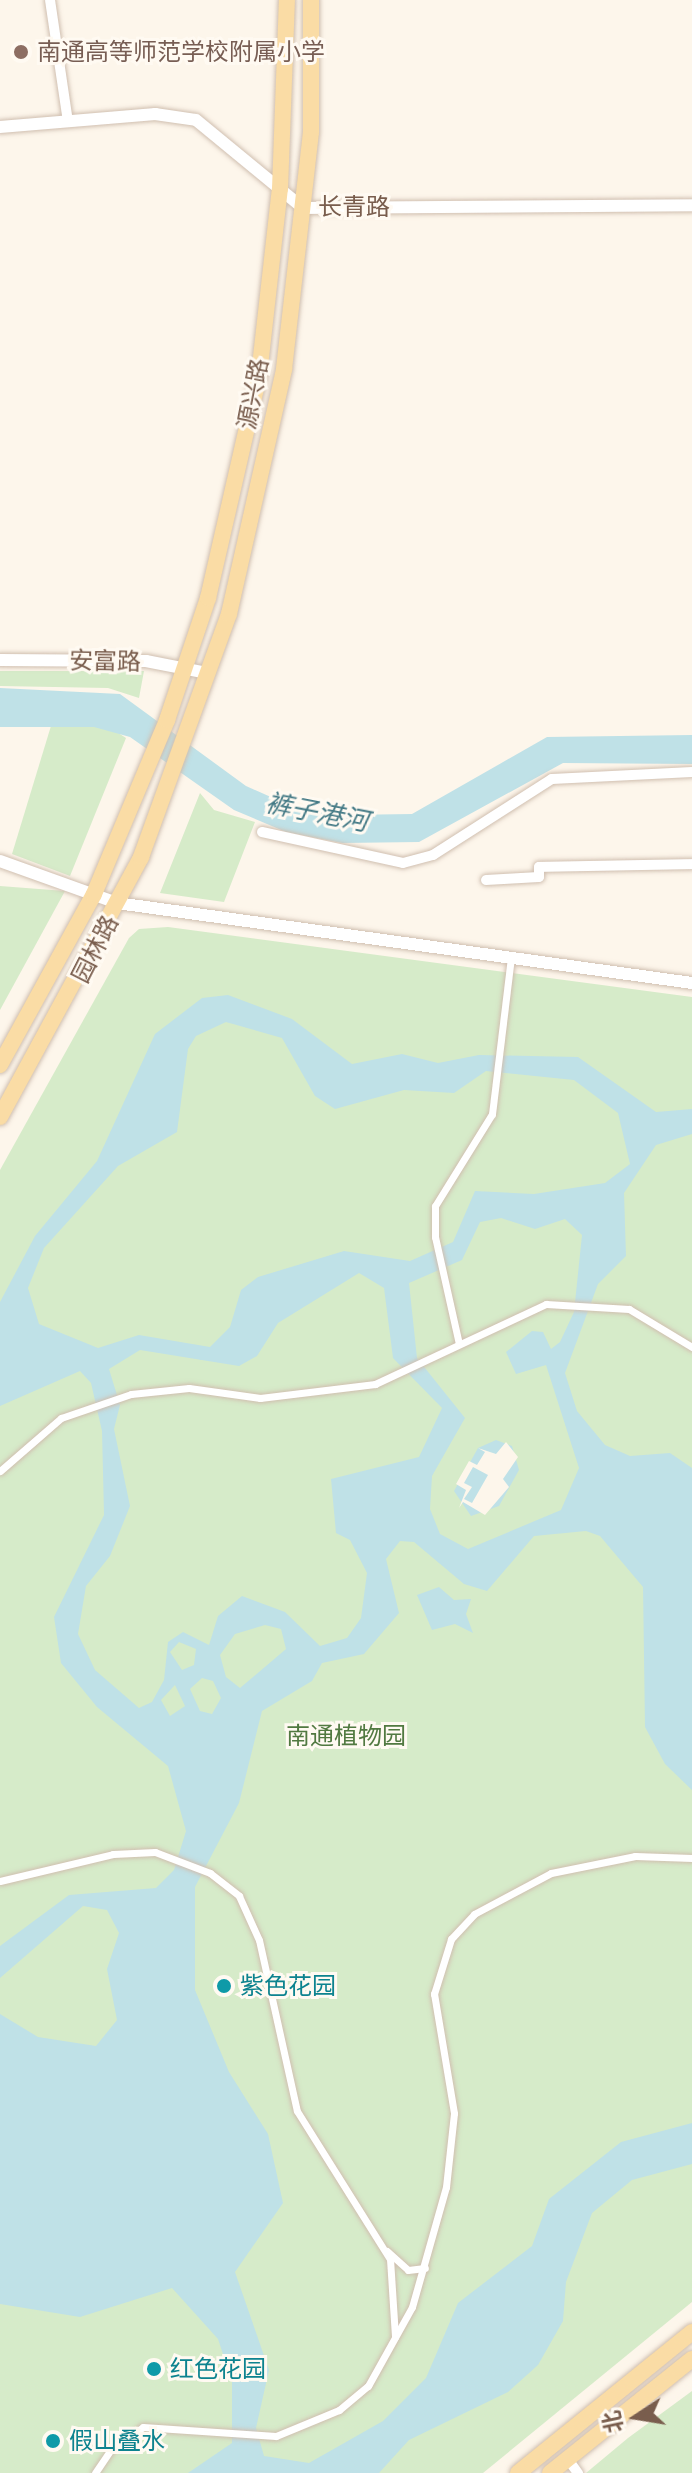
<!DOCTYPE html>
<meta charset="utf-8">
<style>
body{margin:0}
#map{position:relative;width:692px;height:2473px;overflow:hidden;background:#fdf6eb;font-family:"Titillium Web","Noto Sans SC",sans-serif}
div>[style]{position:absolute}
.green>*{inset:0;background:#d6ebc9}
.water>*{inset:0;background:#bfe1e7}
.pier>*{inset:0;background:#fdf6eb}
.roads{filter:drop-shadow(0 0 2px #d0bfb0) drop-shadow(0 0 2px #d0bfb0)}
.pedestrian>*{height:7px;margin:-3.5px;padding:0 3.5px;transform-origin:3.5px;border-radius:3.5px;background:#fff}
.minor>*{height:10px;margin:-5px;padding:0 5px;transform-origin:5px;border-radius:5px;background:#fff}
.tertiary>*{height:12px;margin:-6px;padding:0 6px;transform-origin:6px;border-radius:6px;background:#fff}
.primary>*{height:16px;margin:-8px;padding:0 8px;transform-origin:8px;border-radius:8px;background:#fadca5}
.dots>*{width:22px;height:22px;translate:-50% -50%;box-sizing:border-box;border:4px solid #fffaf2;border-radius:50%}
span{translate:-50% -50%;white-space:nowrap;text-align:center;line-height:1.15;-webkit-text-stroke:6px #fffaf2;paint-order:stroke}
.education-label{font-size:24px;color:#785e54}
.left{translate:0 -50%;text-align:left}
.street-label{font-size:24px;color:#795d4d}
.park-label{font-size:24px;color:#517941}
.culture-label{font-size:24px;color:#0d838f}
.water-label{font-size:26px;color:#437985;font-style:italic}
.north{position:absolute;left:596px;top:2377px;width:80px;height:80px;-webkit-text-stroke:6px #fffaf2;paint-order:stroke;rotate:258deg;font-size:22px;font-weight:700;line-height:32px;text-align:center;color:#795d4d}
.north::after{content:'';display:block;margin:auto;width:28px;height:36px;background:#795d4d;clip-path:polygon(50% 0,100% 100%,50% 72%,0 100%)}
</style>
<div id="map">
<div class="green">
<div style="clip-path:polygon(0 671px,144px 671px,139px 698px,108px 688px,0 686px)"></div>
<div style="clip-path:polygon(54px 716px,97px 719px,126px 738px,70px 876px,12px 854px)"></div>
<div style="clip-path:polygon(200px 793px,214px 810px,255px 822px,224px 902px,160px 893px)"></div>
<div style="clip-path:polygon(0 886px,65px 891px,0 1010px)"></div>
<div style="clip-path:polygon(168px 927px,692px 997px,692px 2302px,483px 2473px,0 2473px,0 1170px,129px 938px,139px 929px)"></div>
<div style="clip-path:polygon(692px 2391px,692px 2473px,586px 2473px,628px 2438px)"></div>
</div>
<div class="water">
<div style="clip-path:polygon(0 688px,120px 694px,246px 786px,291px 806px,345px 815px,412px 814px,547px 737px,692px 735px,692px 764px,563px 763px,419px 842px,342px 843px,286px 832px,234px 810px,130px 737px,94px 727px,0 727px)"></div>
<div style="clip-path:polygon(evenodd,228px 995px,292px 1019px,352px 1064px,402px 1054px,438px 1063px,479px 1055px,578px 1057px,656px 1112px,692px 1109px,692px 1134px,656px 1145px,624px 1193px,626px 1256px,598px 1284px,565px 1373px,577px 1411px,605px 1445px,630px 1456px,670px 1453px,692px 1468px,692px 1790px,665px 1764px,645px 1727px,643px 1587px,600px 1536px,586px 1531px,534px 1536px,487px 1591px,464px 1584px,414px 1542px,400px 1541px,386px 1559px,399px 1613px,364px 1654px,322px 1663px,312px 1681px,262px 1711px,239px 1803px,195px 1887px,195px 1990px,229px 2072px,268px 2134px,283px 2203px,235px 2272px,269px 2370px,256px 2428px,264px 2456px,309px 2463px,383px 2421px,426px 2378px,458px 2303px,532px 2246px,549px 2199px,621px 2142px,692px 2123px,692px 2164px,632px 2180px,592px 2213px,566px 2282px,563px 2321px,538px 2365px,508px 2392px,409px 2440px,379px 2473px,188px 2473px,232px 2443px,232px 2381px,218px 2339px,172px 2288px,80px 2317px,0 2304px,0 2014px,38px 2037px,96px 2046px,117px 2020px,107px 1969px,119px 1933px,107px 1910px,83px 1906px,0 1978px,0 1946px,69px 1895px,156px 1888px,174px 1870px,186px 1831px,168px 1766px,97px 1707px,61px 1663px,54px 1617px,104px 1515px,102px 1431px,91px 1383px,80px 1371px,0 1406px,0 1302px,35px 1236px,97px 1161px,155px 1034px,202px 998px,228px 995px,226px 1022px,282px 1038px,315px 1096px,335px 1109px,404px 1090px,454px 1093px,486px 1071px,574px 1080px,618px 1113px,630px 1164px,605px 1183px,534px 1194px,475px 1191px,453px 1242px,410px 1261px,344px 1251px,258px 1277px,241px 1290px,230px 1327px,210px 1347px,139px 1335px,98px 1348px,39px 1324px,28px 1288px,44px 1248px,118px 1166px,177px 1132px,188px 1049px,196px 1036px,226px 1022px,228px 995px,501px 1218px,535px 1229px,565px 1219px,582px 1235px,574px 1312px,560px 1342px,551px 1349px,543px 1332px,532px 1331px,506px 1352px,516px 1374px,546px 1365px,579px 1468px,561px 1510px,468px 1549px,440px 1534px,430px 1509px,432px 1476px,465px 1418px,417px 1358px,409px 1283px,462px 1260px,480px 1222px,501px 1218px,228px 995px,359px 1273px,384px 1288px,393px 1358px,442px 1408px,419px 1457px,331px 1479px,336px 1533px,350px 1540px,367px 1573px,361px 1618px,347px 1638px,320px 1646px,285px 1612px,242px 1596px,218px 1616px,209px 1645px,183px 1632px,168px 1642px,164px 1680px,152px 1702px,139px 1708px,95px 1670px,78px 1634px,86px 1586px,110px 1556px,130px 1506px,114px 1429px,120px 1405px,109px 1369px,140px 1350px,239px 1366px,257px 1356px,278px 1323px,359px 1273px,228px 995px,265px 1625px,281px 1629px,286px 1649px,240px 1688px,226px 1677px,220px 1655px,235px 1634px,265px 1625px,228px 995px,179px 1642px,196px 1649px,194px 1665px,182px 1670px,170px 1652px,179px 1642px,228px 995px,202px 1678px,213px 1681px,221px 1698px,212px 1714px,200px 1711px,190px 1689px,202px 1678px,228px 995px,175px 1685px,185px 1706px,170px 1716px,161px 1700px,175px 1685px)"></div>
<div style="clip-path:polygon(496px 1440px,512px 1446px,519px 1470px,499px 1506px,471px 1516px,454px 1491px,478px 1448px)"></div>
<div style="clip-path:polygon(439px 1587px,454px 1600px,471px 1599px,466px 1614px,473px 1633px,455px 1624px,432px 1630px,417px 1595px)"></div>
</div>
<div class="pier">
<div style="clip-path:polygon(evenodd,506px 1442px,518px 1457px,503px 1479px,509px 1487px,485px 1515px,463px 1502px,459px 1508px,466px 1490px,456px 1484px,469px 1461px,477px 1465px,485px 1452px,478px 1448px,496px 1454px,506px 1442px,473px 1467px,488px 1475px,472px 1503px,464px 1499px,472px 1487px,464px 1483px,473px 1467px)"></div>
</div>
<div class="roads">
<div class="pedestrian">
<div style="left:459px;top:1344px;width:110px;rotate:-102.6deg"></div>
<div style="left:435px;top:1237px;width:31px;rotate:-90deg"></div>
<div style="left:435px;top:1206px;width:108px;rotate:-58.2deg"></div>
<div style="left:492px;top:1114px;width:159px;rotate:-83.1deg"></div>
<div style="left:0;top:1471px;width:81px;rotate:-41deg"></div>
<div style="left:61px;top:1418px;width:74px;rotate:-18.9deg"></div>
<div style="left:131px;top:1394px;width:58px;rotate:-5.9deg"></div>
<div style="left:189px;top:1388px;width:72px;rotate:8deg"></div>
<div style="left:260px;top:1398px;width:116px;rotate:-6.9deg"></div>
<div style="left:375px;top:1384px;width:189px;rotate:-25.1deg"></div>
<div style="left:546px;top:1304px;width:83px;rotate:3.4deg"></div>
<div style="left:629px;top:1309px;width:74px;rotate:31.1deg"></div>
<div style="left:0;top:1881px;width:116px;rotate:-13.4deg"></div>
<div style="left:113px;top:1854px;width:42px;rotate:-2.7deg"></div>
<div style="left:155px;top:1852px;width:59px;rotate:20.9deg"></div>
<div style="left:210px;top:1873px;width:37px;rotate:38deg"></div>
<div style="left:239px;top:1896px;width:48px;rotate:65.6deg"></div>
<div style="left:259px;top:1940px;width:175px;rotate:77.5deg"></div>
<div style="left:297px;top:2111px;width:175px;rotate:57.9deg"></div>
<div style="left:390px;top:2259px;width:78px;rotate:86.3deg"></div>
<div style="left:387px;top:2251px;width:28px;rotate:42deg"></div>
<div style="left:408px;top:2270px;width:17px;rotate:-7deg"></div>
<div style="left:95px;top:2473px;width:30px;rotate:-56deg"></div>
<div style="left:112px;top:2448px;width:37px;rotate:-34deg"></div>
<div style="left:143px;top:2427px;width:133px;rotate:3.9deg"></div>
<div style="left:276px;top:2436px;width:68px;rotate:-22.4deg"></div>
<div style="left:339px;top:2410px;width:38px;rotate:-40deg"></div>
<div style="left:368px;top:2386px;width:90px;rotate:-60.9deg"></div>
<div style="left:412px;top:2307px;width:125px;rotate:-74.2deg"></div>
<div style="left:446px;top:2187px;width:74px;rotate:-83.8deg"></div>
<div style="left:454px;top:2113px;width:121px;rotate:-99.5deg"></div>
<div style="left:434px;top:1994px;width:58px;rotate:-72.8deg"></div>
<div style="left:451px;top:1939px;width:34px;rotate:-47deg"></div>
<div style="left:474px;top:1914px;width:87px;rotate:-28deg"></div>
<div style="left:551px;top:1873px;width:86px;rotate:-11.4deg"></div>
<div style="left:635px;top:1856px;width:57px;rotate:2deg"></div>
</div>
<div class="minor">
<div style="left:50px;top:0;width:123px;rotate:81.6deg"></div>
<div style="left:262px;top:832px;width:144px;rotate:12.4deg"></div>
<div style="left:403px;top:863px;width:31px;rotate:-15deg"></div>
<div style="left:433px;top:855px;width:141px;rotate:-32.6deg"></div>
<div style="left:552px;top:779px;width:140px;rotate:-2.9deg"></div>
<div style="left:486px;top:880px;width:53px;rotate:-3.2deg"></div>
<div style="left:539px;top:877px;width:10px;rotate:-90deg"></div>
<div style="left:539px;top:867px;width:153px;rotate:-1.1deg"></div>
<div style="left:567px;top:2458px;width:19px;rotate:54deg"></div>
</div>
<div class="tertiary">
<div style="left:0;top:127px;width:156px;rotate:-4.8deg"></div>
<div style="left:155px;top:114px;width:41px;rotate:8.3deg"></div>
<div style="left:196px;top:120px;width:139px;rotate:39.4deg"></div>
<div style="left:303px;top:208px;width:389px;rotate:-0.4deg"></div>
<div style="left:0;top:660px;width:146px;rotate:0.4deg"></div>
<div style="left:146px;top:661px;width:63px;rotate:11deg"></div>
<div style="left:0;top:861px;width:124px;rotate:19.7deg"></div>
<div style="left:117px;top:903px;width:581px;rotate:7.92deg"></div>
</div>
<div class="primary">
<div style="left:0;top:1065px;width:195px;rotate:-61.2deg"></div>
<div style="left:94px;top:894px;width:189px;rotate:-67.2deg"></div>
<div style="left:167px;top:720px;width:129px;rotate:-71.4deg"></div>
<div style="left:208px;top:598px;width:229px;rotate:-77.1deg"></div>
<div style="left:259px;top:375px;width:187px;rotate:-83.6deg"></div>
<div style="left:280px;top:189px;width:189px;rotate:-87.9deg"></div>
<div style="left:0;top:1117px;width:296px;rotate:-61.5deg"></div>
<div style="left:141px;top:857px;width:258px;rotate:-70.1deg"></div>
<div style="left:229px;top:614px;width:251px;rotate:-77.3deg"></div>
<div style="left:284px;top:369px;width:239px;rotate:-83.5deg"></div>
<div style="left:311px;top:132px;width:132px;rotate:-90deg"></div>
<div style="left:518px;top:2473px;width:224px;rotate:-39deg"></div>
<div style="left:550px;top:2473px;width:182px;rotate:-38.8deg"></div>
</div>
</div>
<div class="dots">
<div style="left:21px;top:52px;background:#8d6e63"></div>
<div style="left:224px;top:1986px;background:#0f9aa8"></div>
<div style="left:154px;top:2369px;background:#0f9aa8"></div>
<div style="left:53px;top:2441px;background:#0f9aa8"></div>
</div>
<div class="education-label">
<span class="left" style="left:37px;top:52px">南通高等师范学校附属小学</span>
</div>
<div class="street-label">
<span style="left:354px;top:207px">长青路</span>
<span style="left:253px;top:394px;rotate:-79deg">源兴路</span>
<span style="left:105px;top:661px;rotate:1deg">安富路</span>
<span style="left:95px;top:949px;rotate:-63deg">园林路</span>
</div>
<div class="park-label">
<span style="left:346px;top:1736px">南通植物园</span>
</div>
<div class="culture-label">
<span class="left" style="left:240px;top:1986px">紫色花园</span>
<span class="left" style="left:170px;top:2369px">红色花园</span>
<span class="left" style="left:69px;top:2441px">假山叠水</span>
</div>
<div class="water-label">
<span style="left:317px;top:812px;rotate:11deg">裤子港河</span>
</div>
<div class="north">北</div>
</div>
